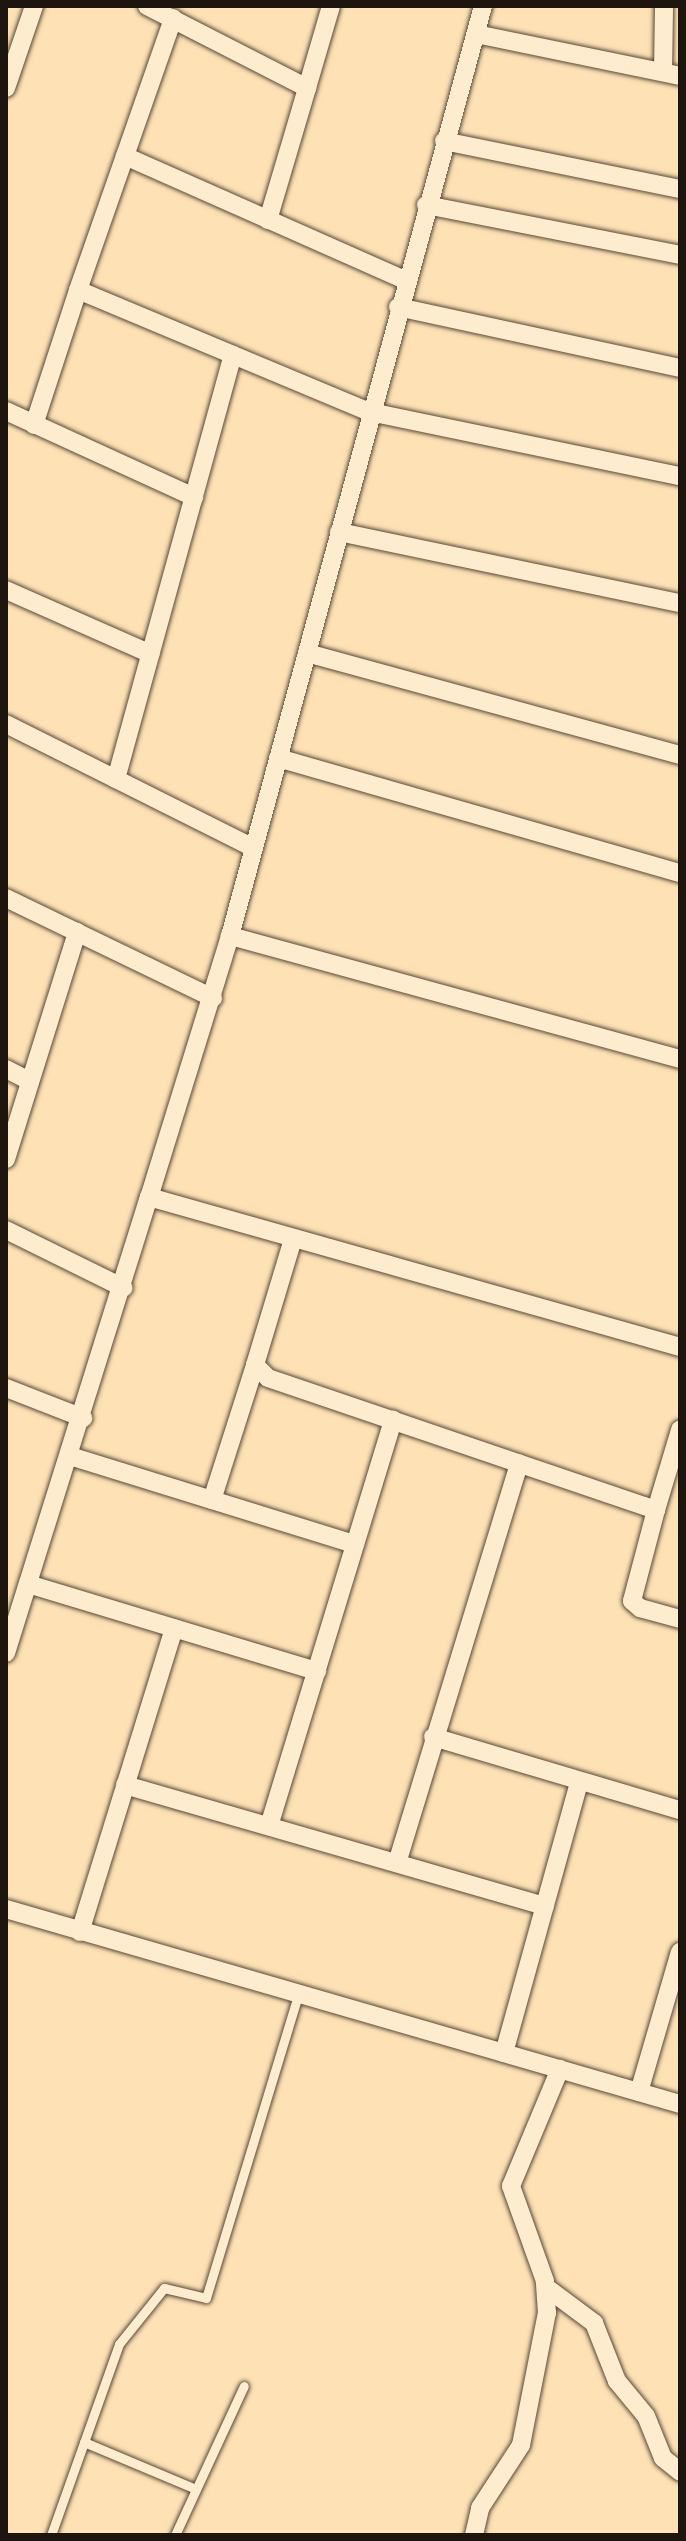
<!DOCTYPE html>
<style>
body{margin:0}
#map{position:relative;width:686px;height:2541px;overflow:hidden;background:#fee1b5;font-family:"Libre Caslon Text",serif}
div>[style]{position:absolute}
.roads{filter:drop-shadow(0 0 2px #574838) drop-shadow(0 0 2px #574838)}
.lane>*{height:9px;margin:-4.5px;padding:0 4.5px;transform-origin:4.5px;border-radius:4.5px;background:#feeccf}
.street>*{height:18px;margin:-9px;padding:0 9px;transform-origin:9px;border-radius:9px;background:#feeccf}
span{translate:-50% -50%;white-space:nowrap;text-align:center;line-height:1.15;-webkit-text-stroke:7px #feeccf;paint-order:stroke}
.frame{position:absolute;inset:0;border:8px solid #1f150f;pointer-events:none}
</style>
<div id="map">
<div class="roads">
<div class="lane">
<div style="left:84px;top:2442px;width:121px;rotate:22.8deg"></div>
<div style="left:51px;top:2535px;width:203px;rotate:-70.4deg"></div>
<div style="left:119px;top:2344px;width:72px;rotate:-51.2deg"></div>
<div style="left:164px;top:2288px;width:43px;rotate:13.4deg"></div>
<div style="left:206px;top:2298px;width:317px;rotate:-73.1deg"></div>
<div style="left:175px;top:2535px;width:164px;rotate:-65.2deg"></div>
</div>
<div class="street">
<div style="left:147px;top:6px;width:180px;rotate:27.1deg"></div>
<div style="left:307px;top:88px;width:85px;rotate:-73.7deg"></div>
<div style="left:476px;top:34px;width:208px;rotate:11.6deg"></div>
<div style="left:663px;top:72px;width:66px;rotate:-89.1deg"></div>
<div style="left:6px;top:88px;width:87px;rotate:-71.1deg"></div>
<div style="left:444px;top:141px;width:241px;rotate:11.5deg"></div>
<div style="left:125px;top:156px;width:306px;rotate:23.9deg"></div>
<div style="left:426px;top:205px;width:259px;rotate:11.1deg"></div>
<div style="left:268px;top:220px;width:138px;rotate:-73.5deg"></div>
<div style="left:78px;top:290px;width:288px;rotate:-70.7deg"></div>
<div style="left:398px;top:307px;width:289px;rotate:12.2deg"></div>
<div style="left:6px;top:411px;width:207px;rotate:24.6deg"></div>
<div style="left:34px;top:425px;width:142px;rotate:-71.9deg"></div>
<div style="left:78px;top:290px;width:316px;rotate:22.7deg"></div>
<div style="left:370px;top:412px;width:317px;rotate:11.7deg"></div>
<div style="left:339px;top:532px;width:348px;rotate:11.8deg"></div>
<div style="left:6px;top:590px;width:158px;rotate:23.8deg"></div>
<div style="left:307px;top:653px;width:387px;rotate:15.3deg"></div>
<div style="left:6px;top:724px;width:277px;rotate:26.6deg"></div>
<div style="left:278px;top:758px;width:418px;rotate:16deg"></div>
<div style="left:116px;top:779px;width:440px;rotate:-74.6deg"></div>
<div style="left:6px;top:898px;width:230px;rotate:25.8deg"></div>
<div style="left:230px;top:936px;width:964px;rotate:-74.78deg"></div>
<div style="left:680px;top:1059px;width:467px;rotate:-164.7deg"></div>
<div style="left:230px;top:936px;width:273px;rotate:107.2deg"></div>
<div style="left:149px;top:1197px;width:552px;rotate:15.77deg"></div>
<div style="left:6px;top:1069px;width:27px;rotate:27deg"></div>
<div style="left:6px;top:1159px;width:238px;rotate:-72.6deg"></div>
<div style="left:6px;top:1230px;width:131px;rotate:26.2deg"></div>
<div style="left:293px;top:1239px;width:132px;rotate:106.8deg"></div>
<div style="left:255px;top:1365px;width:18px;rotate:45deg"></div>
<div style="left:268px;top:1378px;width:410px;rotate:18.8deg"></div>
<div style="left:656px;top:1510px;width:84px;rotate:-73.3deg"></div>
<div style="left:6px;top:1388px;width:83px;rotate:21.3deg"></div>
<div style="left:70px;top:1456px;width:298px;rotate:17.2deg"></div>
<div style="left:212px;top:1500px;width:142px;rotate:-72.3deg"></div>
<div style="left:656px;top:1510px;width:94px;rotate:104.8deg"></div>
<div style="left:632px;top:1601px;width:11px;rotate:41deg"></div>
<div style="left:640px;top:1608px;width:41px;rotate:15.4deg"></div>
<div style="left:28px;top:1584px;width:302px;rotate:16.8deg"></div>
<div style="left:6px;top:1653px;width:478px;rotate:-72.6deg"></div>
<div style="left:433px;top:1737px;width:258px;rotate:16.5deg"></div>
<div style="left:125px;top:1785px;width:437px;rotate:16.1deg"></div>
<div style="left:269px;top:1826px;width:425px;rotate:-73deg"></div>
<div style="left:397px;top:1863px;width:418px;rotate:-73deg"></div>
<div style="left:6px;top:1909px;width:702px;rotate:16.14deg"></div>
<div style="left:80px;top:1932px;width:318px;rotate:-72.8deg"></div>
<div style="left:504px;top:2053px;width:281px;rotate:-74.5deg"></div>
<div style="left:639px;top:2092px;width:146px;rotate:-73.7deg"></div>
<div style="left:547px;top:2288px;width:59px;rotate:36.7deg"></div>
<div style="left:594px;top:2323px;width:62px;rotate:68.4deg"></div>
<div style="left:617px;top:2381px;width:45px;rotate:50.4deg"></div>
<div style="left:646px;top:2416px;width:45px;rotate:68deg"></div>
<div style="left:663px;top:2458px;width:22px;rotate:39deg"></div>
<div style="left:474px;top:2535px;width:28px;rotate:-77deg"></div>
<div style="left:480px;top:2508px;width:75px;rotate:-56.9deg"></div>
<div style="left:521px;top:2445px;width:135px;rotate:-78.9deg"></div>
<div style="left:547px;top:2313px;width:32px;rotate:-94deg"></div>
<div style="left:545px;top:2281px;width:101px;rotate:-109.7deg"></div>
<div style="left:511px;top:2186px;width:127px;rotate:-67.3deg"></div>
</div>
</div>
<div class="frame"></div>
</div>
